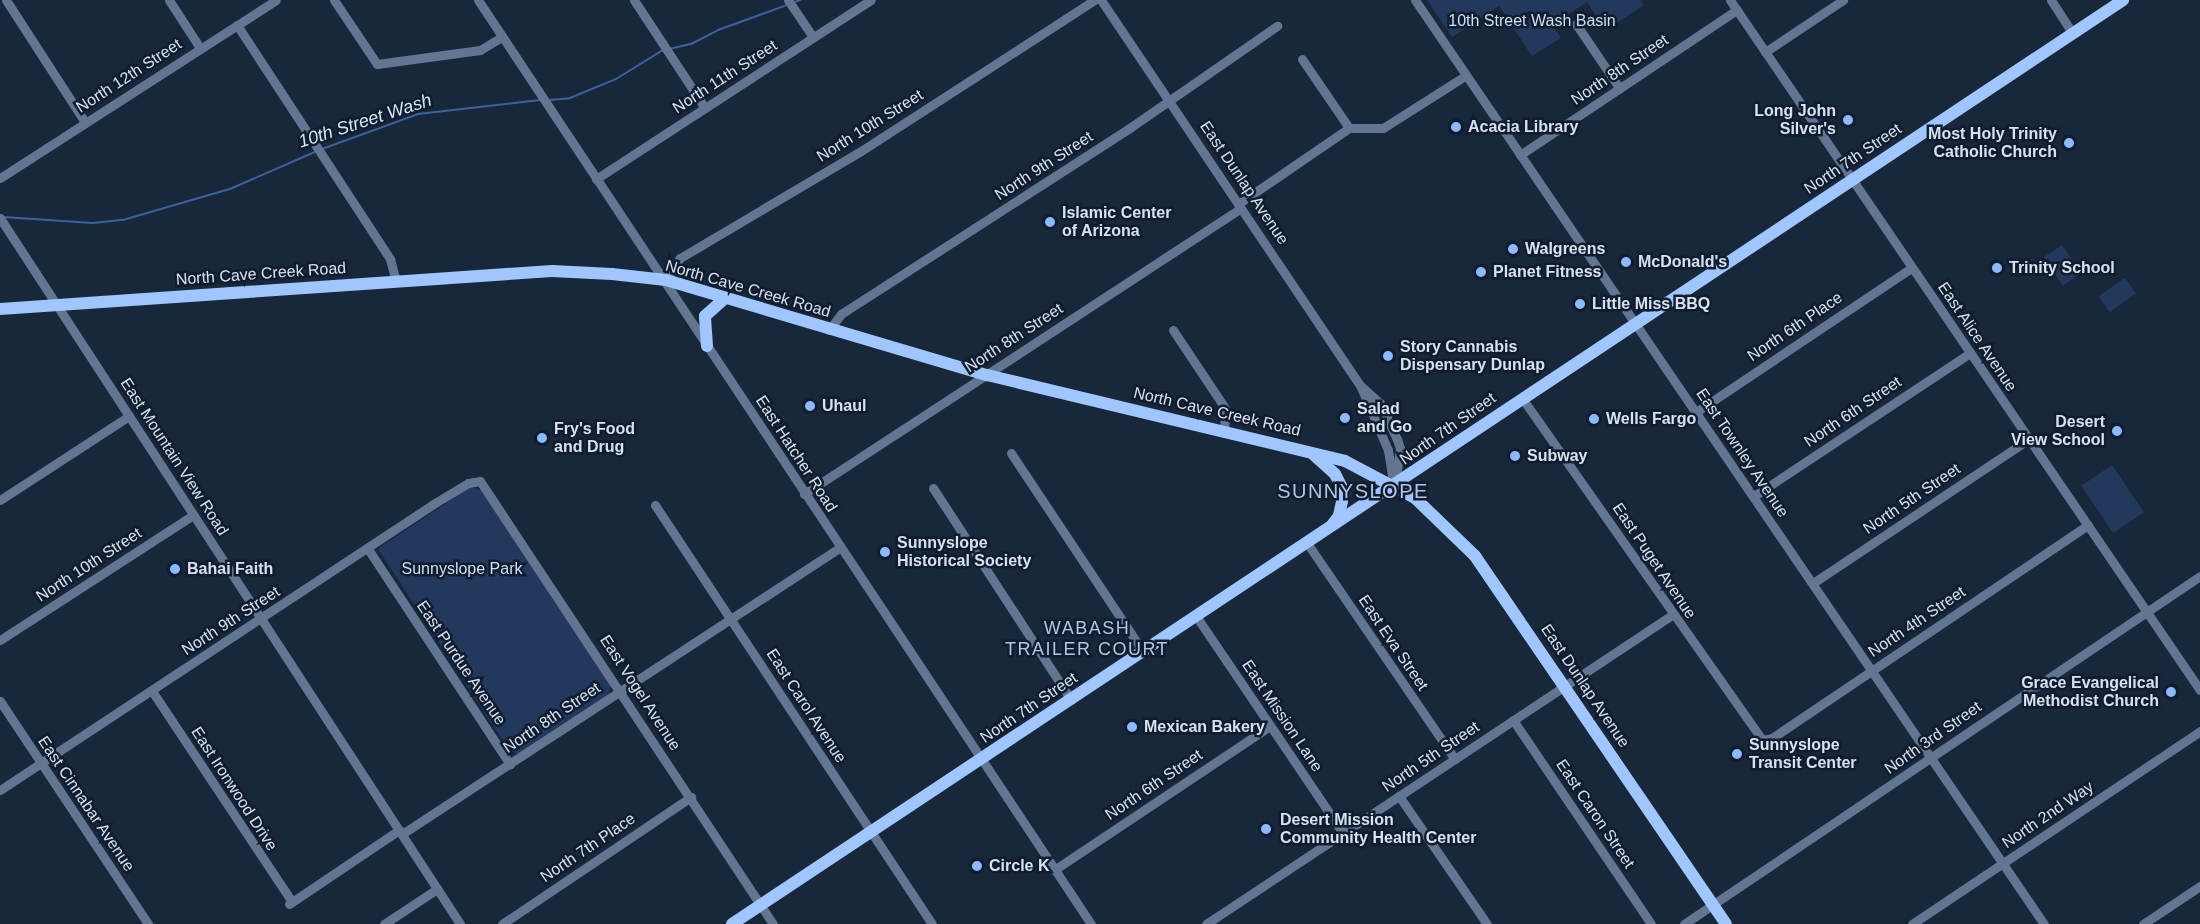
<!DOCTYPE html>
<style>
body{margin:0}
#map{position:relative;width:2200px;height:924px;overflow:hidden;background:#19273a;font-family:Helvetica,sans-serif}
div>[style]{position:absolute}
.green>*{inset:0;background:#22395d;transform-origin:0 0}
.stream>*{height:2px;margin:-1px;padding:0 1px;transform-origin:1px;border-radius:1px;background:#3a629e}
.minor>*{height:9px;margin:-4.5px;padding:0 4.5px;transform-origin:4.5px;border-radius:4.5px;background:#637691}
.major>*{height:12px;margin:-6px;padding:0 6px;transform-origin:6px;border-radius:6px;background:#9fc6ff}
.dots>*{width:16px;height:16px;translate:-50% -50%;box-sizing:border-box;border:3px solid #101d30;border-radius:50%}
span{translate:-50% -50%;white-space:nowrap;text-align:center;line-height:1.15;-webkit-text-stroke:5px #101d30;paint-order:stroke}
.park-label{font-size:16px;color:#d2def0}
.street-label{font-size:16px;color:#d8e1ee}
.poi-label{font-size:16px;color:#d8e1ee;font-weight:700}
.right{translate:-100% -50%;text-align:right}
.left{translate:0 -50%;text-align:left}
.water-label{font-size:18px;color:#d9e5f6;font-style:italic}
.neighbourhood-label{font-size:18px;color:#b3c5df;letter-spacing:1.5px}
.quarter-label{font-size:20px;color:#b3c5df;letter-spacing:1.5px}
</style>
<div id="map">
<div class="green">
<div style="clip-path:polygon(1427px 0,1640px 0,1644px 5px,1606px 30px,1587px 2px,1552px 25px,1561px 38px,1532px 56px,1499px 6px,1452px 37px)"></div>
<div style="left:2062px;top:245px;width:34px;height:22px;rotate:56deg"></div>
<div style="left:2125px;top:278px;width:19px;height:32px;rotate:55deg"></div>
<div style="left:2112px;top:465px;width:57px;height:37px;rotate:56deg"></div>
<div style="clip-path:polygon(470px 487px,483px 490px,611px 686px,608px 695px,518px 754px,509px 750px,378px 549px)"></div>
</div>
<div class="stream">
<div style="left:792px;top:3px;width:9px;rotate:-21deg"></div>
<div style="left:669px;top:49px;width:23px;rotate:-13deg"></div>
<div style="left:691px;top:44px;width:30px;rotate:-27deg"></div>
<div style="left:718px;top:30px;width:73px;rotate:-19.9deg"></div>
<div style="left:549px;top:100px;width:21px;rotate:-5deg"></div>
<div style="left:570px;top:98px;width:50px;rotate:-22.4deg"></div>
<div style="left:616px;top:79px;width:55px;rotate:-31.7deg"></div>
<div style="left:322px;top:149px;width:102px;rotate:-20deg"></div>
<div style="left:418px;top:114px;width:123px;rotate:-6.5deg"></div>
<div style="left:3px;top:217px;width:90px;rotate:3.8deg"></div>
<div style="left:93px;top:223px;width:30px;rotate:-6deg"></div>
<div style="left:123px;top:220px;width:111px;rotate:-16.2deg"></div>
<div style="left:230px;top:189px;width:95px;rotate:-23.6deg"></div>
</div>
<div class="minor">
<div style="left:6px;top:0;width:145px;rotate:57.1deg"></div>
<div style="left:169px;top:0;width:57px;rotate:57.1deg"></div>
<div style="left:334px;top:0;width:77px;rotate:56.1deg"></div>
<div style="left:377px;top:64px;width:104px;rotate:-7.7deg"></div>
<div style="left:480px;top:50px;width:26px;rotate:-31deg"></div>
<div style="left:478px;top:0;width:1109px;rotate:56.44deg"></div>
<div style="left:634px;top:0;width:129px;rotate:56.7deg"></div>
<div style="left:788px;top:0;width:45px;rotate:56deg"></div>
<div style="left:1101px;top:0;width:464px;rotate:56.1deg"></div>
<div style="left:1360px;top:385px;width:71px;rotate:66.7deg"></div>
<div style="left:1388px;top:450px;width:36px;rotate:81deg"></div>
<div style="left:1415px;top:0;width:1118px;rotate:55.76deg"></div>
<div style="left:1730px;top:0;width:835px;rotate:55.74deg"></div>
<div style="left:2051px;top:0;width:40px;rotate:57.1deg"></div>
<div style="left:1576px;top:24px;width:78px;rotate:55.9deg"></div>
<div style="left:237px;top:25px;width:280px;rotate:56.8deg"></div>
<div style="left:390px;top:259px;width:23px;rotate:75deg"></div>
<div style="left:1765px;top:52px;width:94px;rotate:-33.7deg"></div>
<div style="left:1302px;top:59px;width:83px;rotate:55.7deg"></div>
<div style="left:1520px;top:155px;width:261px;rotate:-33.8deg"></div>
<div style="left:0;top:178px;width:328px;rotate:-32.8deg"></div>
<div style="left:596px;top:179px;width:328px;rotate:-33.1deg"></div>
<div style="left:1238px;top:204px;width:135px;rotate:-34.4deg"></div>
<div style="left:1349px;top:128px;width:34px"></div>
<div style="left:1383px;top:128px;width:97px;rotate:-32.4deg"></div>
<div style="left:0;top:218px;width:843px;rotate:56.91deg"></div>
<div style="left:666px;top:280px;width:26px;rotate:-58deg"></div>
<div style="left:680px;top:258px;width:210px;rotate:-30.6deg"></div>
<div style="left:861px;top:151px;width:278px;rotate:-32.9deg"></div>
<div style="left:829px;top:330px;width:20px;rotate:-53deg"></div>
<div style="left:841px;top:314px;width:345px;rotate:-32.8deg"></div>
<div style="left:1131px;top:127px;width:178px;rotate:-34.7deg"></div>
<div style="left:1173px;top:330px;width:94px;rotate:56.3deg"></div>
<div style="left:1225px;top:408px;width:24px;rotate:92deg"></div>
<div style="left:1362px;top:387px;width:24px;rotate:42deg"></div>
<div style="left:1380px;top:403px;width:40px;rotate:65deg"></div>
<div style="left:1397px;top:439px;width:9px;rotate:72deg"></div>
<div style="left:1400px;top:448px;width:29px;rotate:98deg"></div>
<div style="left:1522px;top:398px;width:418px;rotate:54.9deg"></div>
<div style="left:1762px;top:740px;width:10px;rotate:-11deg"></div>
<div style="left:1772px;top:738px;width:381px;rotate:-34deg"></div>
<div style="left:1696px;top:412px;width:259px;rotate:-33.8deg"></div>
<div style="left:1011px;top:453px;width:239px;rotate:56.4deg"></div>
<div style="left:933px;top:488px;width:253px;rotate:56.9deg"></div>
<div style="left:804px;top:494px;width:522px;rotate:-33.2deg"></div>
<div style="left:1754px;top:496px;width:259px;rotate:-33.5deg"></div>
<div style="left:0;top:500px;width:154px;rotate:-33.1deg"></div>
<div style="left:655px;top:505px;width:502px;rotate:56.53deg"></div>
<div style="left:1307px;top:543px;width:262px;rotate:55.6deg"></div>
<div style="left:368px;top:549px;width:258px;rotate:56.6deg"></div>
<div style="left:1813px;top:583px;width:260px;rotate:-33.7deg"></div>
<div style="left:1196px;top:616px;width:262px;rotate:55.9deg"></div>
<div style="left:0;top:640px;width:230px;rotate:-32.9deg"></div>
<div style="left:152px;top:691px;width:253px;rotate:56.4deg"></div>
<div style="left:0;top:701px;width:268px;rotate:56.4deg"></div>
<div style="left:1513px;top:720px;width:246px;rotate:55.9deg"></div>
<div style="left:0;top:790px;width:521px;rotate:-33.42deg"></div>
<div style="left:435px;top:503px;width:39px;rotate:-31deg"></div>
<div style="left:468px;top:483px;width:12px;rotate:-9deg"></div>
<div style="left:480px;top:481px;width:531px;rotate:56.52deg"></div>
<div style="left:1399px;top:796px;width:155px;rotate:55.5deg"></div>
<div style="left:402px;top:834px;width:522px;rotate:-33.2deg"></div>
<div style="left:1054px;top:870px;width:260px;rotate:-33.7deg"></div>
<div style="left:289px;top:904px;width:133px;rotate:-33.9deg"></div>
<div style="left:384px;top:924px;width:64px;rotate:-33.4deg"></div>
<div style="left:502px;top:924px;width:228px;rotate:-33.9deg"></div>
<div style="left:1206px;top:924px;width:559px;rotate:-33.55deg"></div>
<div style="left:1684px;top:924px;width:622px;rotate:-34deg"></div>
<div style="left:1912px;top:924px;width:347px;rotate:-33.8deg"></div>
<div style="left:2143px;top:924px;width:69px;rotate:-33.7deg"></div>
</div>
<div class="major">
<div style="left:0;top:309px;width:553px;rotate:-3.94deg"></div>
<div style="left:552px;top:271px;width:60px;rotate:2.9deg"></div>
<div style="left:612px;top:274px;width:54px;rotate:6.3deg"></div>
<div style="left:666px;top:280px;width:335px;rotate:16.5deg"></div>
<div style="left:987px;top:375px;width:368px;rotate:13.5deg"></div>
<div style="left:1345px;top:461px;width:79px;rotate:27.9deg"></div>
<div style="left:1415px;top:498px;width:83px;rotate:44deg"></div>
<div style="left:1475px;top:556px;width:445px;rotate:55.7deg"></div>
<div style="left:707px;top:346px;width:30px;rotate:-94deg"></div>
<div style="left:705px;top:316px;width:27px;rotate:-42deg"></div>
<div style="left:1314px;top:455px;width:28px;rotate:42deg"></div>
<div style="left:1335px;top:474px;width:20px;rotate:63deg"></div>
<div style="left:1344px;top:492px;width:25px;rotate:102deg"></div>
<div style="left:1339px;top:516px;width:11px;rotate:128deg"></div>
<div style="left:732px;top:924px;width:1670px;rotate:-33.59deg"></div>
</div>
<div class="dots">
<div style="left:1848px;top:120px;background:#8cb9fc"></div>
<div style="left:1456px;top:127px;background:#8cb9fc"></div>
<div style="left:2069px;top:143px;background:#8cb9fc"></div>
<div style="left:1050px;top:222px;background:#8cb9fc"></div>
<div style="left:1513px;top:249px;background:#8cb9fc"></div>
<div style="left:1626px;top:262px;background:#8cb9fc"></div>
<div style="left:1997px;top:268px;background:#8cb9fc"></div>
<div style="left:1481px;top:272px;background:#8cb9fc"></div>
<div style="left:1580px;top:304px;background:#8cb9fc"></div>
<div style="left:1388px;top:356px;background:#8cb9fc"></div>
<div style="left:810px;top:406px;background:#8cb9fc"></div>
<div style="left:1345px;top:418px;background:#8cb9fc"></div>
<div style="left:1594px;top:419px;background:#8cb9fc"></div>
<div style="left:2117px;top:431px;background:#8cb9fc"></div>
<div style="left:542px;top:438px;background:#8cb9fc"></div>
<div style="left:1515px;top:456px;background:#8cb9fc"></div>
<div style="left:885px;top:552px;background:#8cb9fc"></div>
<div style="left:175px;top:569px;background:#8cb9fc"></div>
<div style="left:2171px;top:692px;background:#8cb9fc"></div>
<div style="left:1132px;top:727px;background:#8cb9fc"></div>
<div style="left:1737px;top:754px;background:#8cb9fc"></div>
<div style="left:1266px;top:829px;background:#8cb9fc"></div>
<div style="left:977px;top:866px;background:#8cb9fc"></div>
</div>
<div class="park-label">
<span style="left:1532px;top:21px">10th Street Wash Basin</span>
<span style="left:462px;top:569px">Sunnyslope Park</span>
</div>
<div class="street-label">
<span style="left:1620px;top:70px;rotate:-34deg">North 8th Street</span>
<span style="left:129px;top:76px;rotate:-33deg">North 12th Street</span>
<span style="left:725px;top:77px;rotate:-33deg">North 11th Street</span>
<span style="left:870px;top:126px;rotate:-32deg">North 10th Street</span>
<span style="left:1853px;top:159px;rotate:-34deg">North 7th Street</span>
<span style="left:1044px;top:166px;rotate:-33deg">North 9th Street</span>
<span style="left:1244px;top:183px;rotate:56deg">East Dunlap Avenue</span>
<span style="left:261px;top:274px;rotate:-4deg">North Cave Creek Road</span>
<span style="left:748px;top:289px;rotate:16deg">North Cave Creek Road</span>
<span style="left:1795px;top:327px;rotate:-34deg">North 6th Place</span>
<span style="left:1977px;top:337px;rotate:56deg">East Alice Avenue</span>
<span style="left:1014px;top:338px;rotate:-33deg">North 8th Street</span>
<span style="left:1217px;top:412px;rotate:13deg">North Cave Creek Road</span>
<span style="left:1853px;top:412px;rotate:-34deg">North 6th Street</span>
<span style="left:1448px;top:429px;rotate:-35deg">North 7th Street</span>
<span style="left:1742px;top:453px;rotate:56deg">East Townley Avenue</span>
<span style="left:796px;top:454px;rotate:57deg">East Hatcher Road</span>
<span style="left:174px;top:457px;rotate:57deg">East Mountain View Road</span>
<span style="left:1912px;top:499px;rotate:-34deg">North 5th Street</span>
<span style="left:1654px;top:561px;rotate:56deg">East Puget Avenue</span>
<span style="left:89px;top:565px;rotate:-33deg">North 10th Street</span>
<span style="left:231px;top:621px;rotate:-33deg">North 9th Street</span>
<span style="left:1917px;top:622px;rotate:-34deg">North 4th Street</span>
<span style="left:1393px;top:643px;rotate:56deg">East Eva Street</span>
<span style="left:461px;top:663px;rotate:56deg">East Purdue Avenue</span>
<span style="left:1585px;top:686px;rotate:56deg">East Dunlap Avenue</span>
<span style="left:640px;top:693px;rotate:57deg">East Vogel Avenue</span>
<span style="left:806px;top:706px;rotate:57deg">East Carol Avenue</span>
<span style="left:1029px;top:708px;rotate:-34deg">North 7th Street</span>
<span style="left:1282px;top:716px;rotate:56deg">East Mission Lane</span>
<span style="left:552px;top:718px;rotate:-34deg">North 8th Street</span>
<span style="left:1933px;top:738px;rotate:-35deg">North 3rd Street</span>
<span style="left:1431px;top:757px;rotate:-34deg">North 5th Street</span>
<span style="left:1154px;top:785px;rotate:-34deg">North 6th Street</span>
<span style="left:234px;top:789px;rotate:57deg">East Ironwood Drive</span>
<span style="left:86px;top:804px;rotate:56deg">East Cinnabar Avenue</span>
<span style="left:1595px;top:814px;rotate:56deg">East Caron Street</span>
<span style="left:2048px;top:815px;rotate:-34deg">North 2nd Way</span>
<span style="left:588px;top:848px;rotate:-34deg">North 7th Place</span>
</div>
<div class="poi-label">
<span class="right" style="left:1836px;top:120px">Long John<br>Silver's</span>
<span class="left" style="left:1468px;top:127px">Acacia Library</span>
<span class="right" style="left:2057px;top:143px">Most Holy Trinity<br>Catholic Church</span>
<span class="left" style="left:1062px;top:222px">Islamic Center<br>of Arizona</span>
<span class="left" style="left:1525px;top:249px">Walgreens</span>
<span class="left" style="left:1638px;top:262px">McDonald's</span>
<span class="left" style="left:2009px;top:268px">Trinity School</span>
<span class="left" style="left:1493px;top:272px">Planet Fitness</span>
<span class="left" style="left:1592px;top:304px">Little Miss BBQ</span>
<span class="left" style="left:1400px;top:356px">Story Cannabis<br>Dispensary Dunlap</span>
<span class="left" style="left:822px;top:406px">Uhaul</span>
<span class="left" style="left:1357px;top:418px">Salad<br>and Go</span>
<span class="left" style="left:1606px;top:419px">Wells Fargo</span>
<span class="right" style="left:2105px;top:431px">Desert<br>View School</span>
<span class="left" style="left:554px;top:438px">Fry's Food<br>and Drug</span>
<span class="left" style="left:1527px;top:456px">Subway</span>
<span class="left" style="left:897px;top:552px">Sunnyslope<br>Historical Society</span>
<span class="left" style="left:187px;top:569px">Bahai Faith</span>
<span class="right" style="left:2159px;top:692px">Grace Evangelical<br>Methodist Church</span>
<span class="left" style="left:1144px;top:727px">Mexican Bakery</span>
<span class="left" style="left:1749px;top:754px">Sunnyslope<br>Transit Center</span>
<span class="left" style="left:1280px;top:829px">Desert Mission<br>Community Health Center</span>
<span class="left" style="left:989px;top:866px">Circle K</span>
</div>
<div class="water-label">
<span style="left:365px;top:121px;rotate:-18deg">10th Street Wash</span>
</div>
<div class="neighbourhood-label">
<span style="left:1087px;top:639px">WABASH<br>TRAILER COURT</span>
</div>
<div class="quarter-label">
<span style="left:1353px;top:491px">SUNNYSLOPE</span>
</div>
</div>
